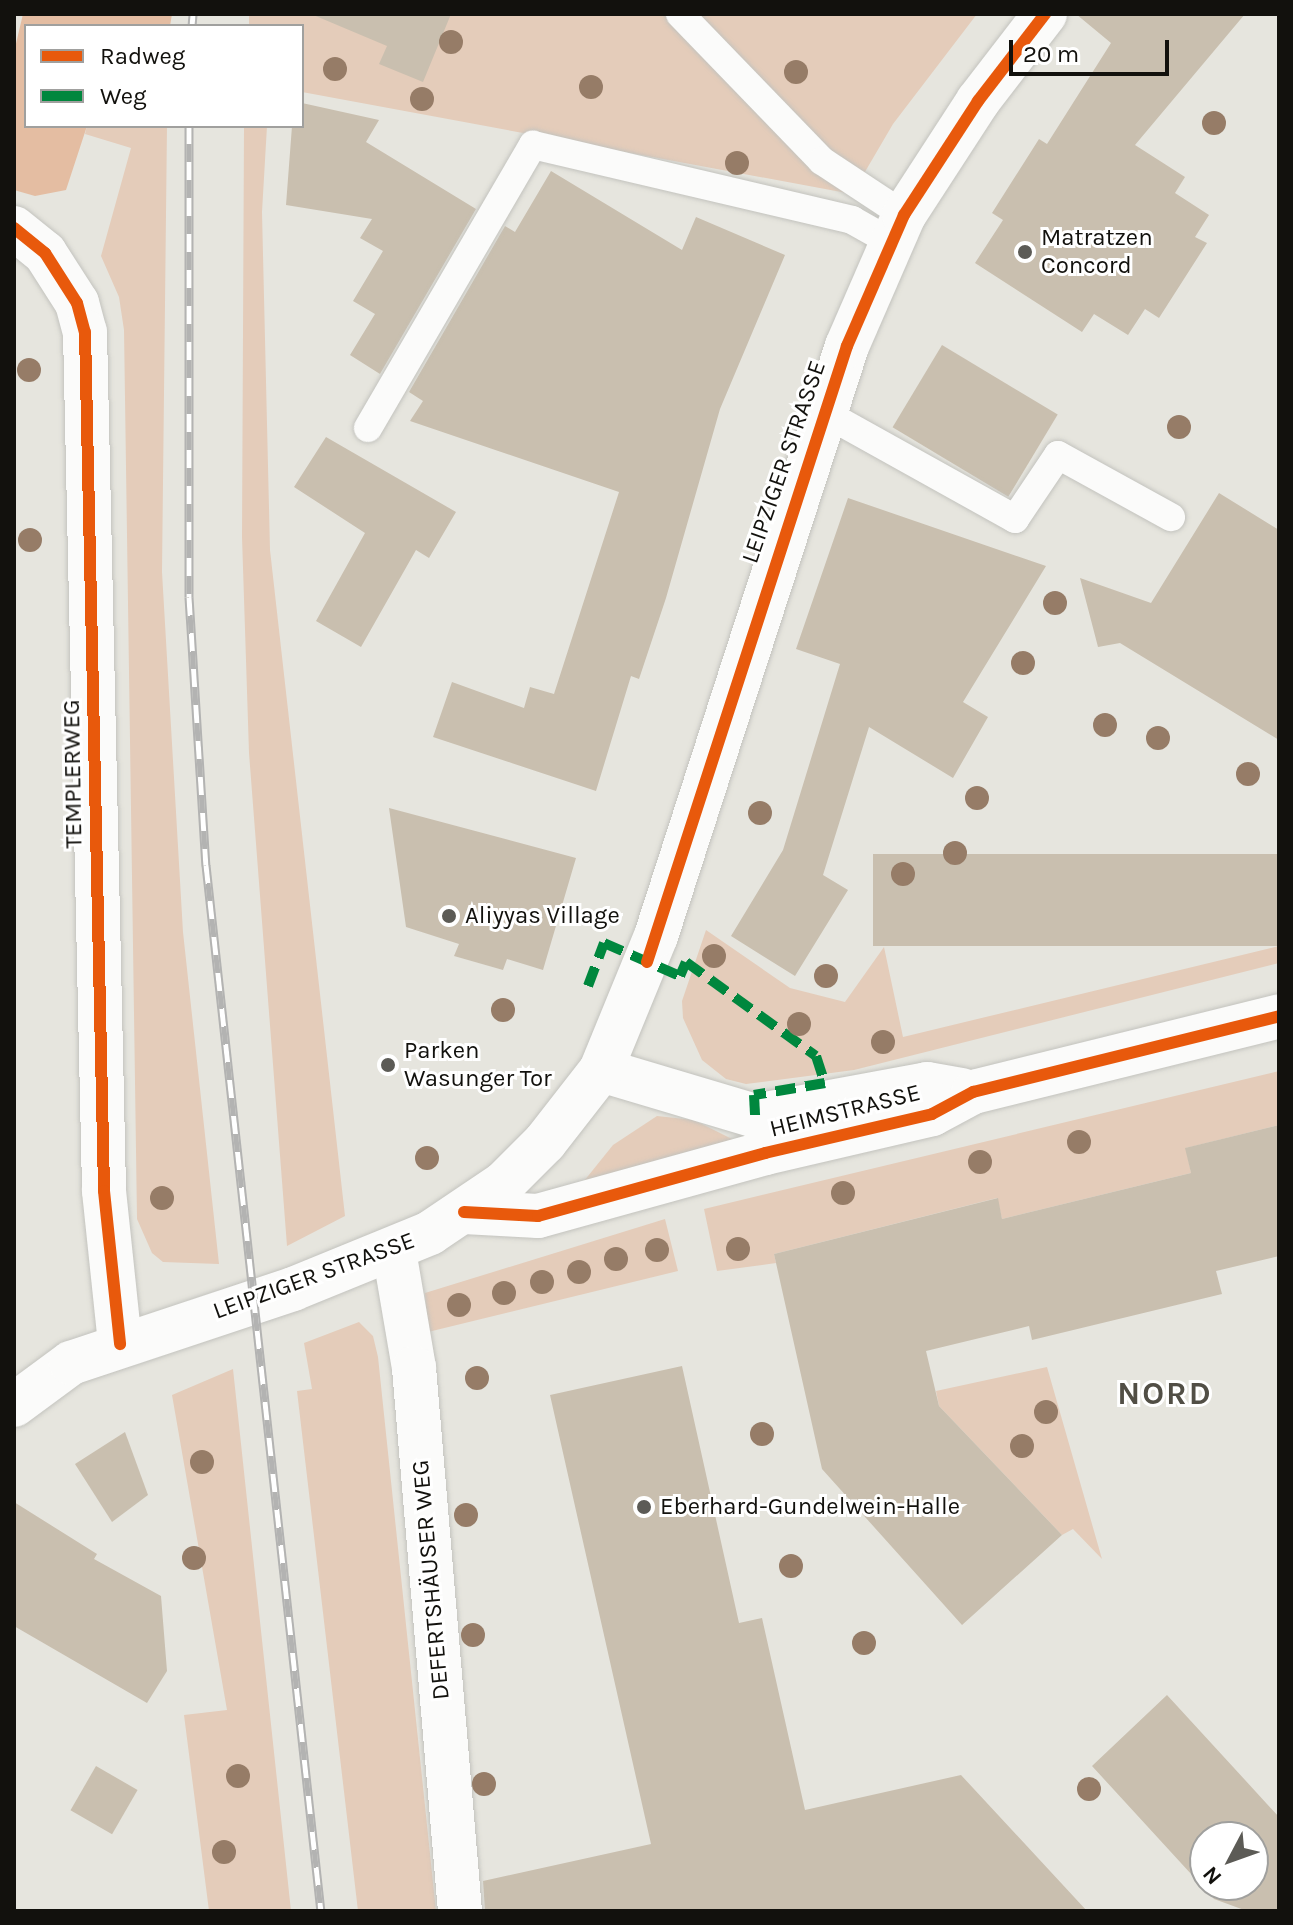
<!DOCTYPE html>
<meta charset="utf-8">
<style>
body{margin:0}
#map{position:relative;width:1293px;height:1925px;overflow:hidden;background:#e6e5de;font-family:Karla,sans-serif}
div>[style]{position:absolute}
.green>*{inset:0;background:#e4ccba}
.forest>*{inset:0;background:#e4bda2}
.building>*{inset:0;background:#c9bfaf;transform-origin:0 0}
.roads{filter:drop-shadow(0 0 2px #c3c3be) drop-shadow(0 0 2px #c3c3be)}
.service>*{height:28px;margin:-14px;padding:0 14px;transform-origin:14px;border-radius:14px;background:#fbfbfa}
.minor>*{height:44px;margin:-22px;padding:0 22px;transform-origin:22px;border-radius:22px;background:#fbfbfa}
.secondary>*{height:44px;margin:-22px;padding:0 22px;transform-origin:22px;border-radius:22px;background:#fbfbfa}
.rail>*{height:9px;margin-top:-4.5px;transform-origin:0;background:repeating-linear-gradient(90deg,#fff 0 18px,#b3b3b2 0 36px);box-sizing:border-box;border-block:2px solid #b3b3b2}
.quiet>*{height:10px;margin-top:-5px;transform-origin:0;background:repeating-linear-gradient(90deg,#00873e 0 20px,transparent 0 30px)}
.cycleway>*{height:12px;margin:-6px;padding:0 6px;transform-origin:6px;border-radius:6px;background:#e8590c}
.trees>*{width:24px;height:24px;margin:-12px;border-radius:50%;background:#967c67}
.dots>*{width:22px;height:22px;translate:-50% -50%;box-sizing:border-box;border:4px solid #fff;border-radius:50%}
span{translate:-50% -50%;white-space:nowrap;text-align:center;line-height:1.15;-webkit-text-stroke:6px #fff;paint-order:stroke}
.poi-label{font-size:24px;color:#12110d}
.left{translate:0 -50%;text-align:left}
.street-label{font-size:24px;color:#12110d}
.district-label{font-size:32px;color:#514e45;font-weight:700;letter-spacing:2px}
.frame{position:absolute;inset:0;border:16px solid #12110d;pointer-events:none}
.legend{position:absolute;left:24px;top:24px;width:280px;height:104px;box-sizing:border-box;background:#fff;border:2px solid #a0a09e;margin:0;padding:10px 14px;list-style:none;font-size:24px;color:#12110d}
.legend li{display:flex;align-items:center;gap:16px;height:40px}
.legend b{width:40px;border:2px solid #a0a09e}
.north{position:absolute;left:1189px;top:1821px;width:80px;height:80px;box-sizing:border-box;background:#fff;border:2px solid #a0a09e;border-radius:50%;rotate:229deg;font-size:22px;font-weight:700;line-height:32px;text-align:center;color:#12110d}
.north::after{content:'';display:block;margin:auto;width:28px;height:36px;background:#5c5b56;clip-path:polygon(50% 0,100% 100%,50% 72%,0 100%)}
.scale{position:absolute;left:1009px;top:40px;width:160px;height:36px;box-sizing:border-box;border:4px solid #12110d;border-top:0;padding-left:10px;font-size:24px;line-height:28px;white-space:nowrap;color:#12110d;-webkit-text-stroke:6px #fff;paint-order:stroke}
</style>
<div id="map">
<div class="green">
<div style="clip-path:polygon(249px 14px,977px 14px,893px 124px,852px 194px,302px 92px,302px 26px,249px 26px)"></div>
<div style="clip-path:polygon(87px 126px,167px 126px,162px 572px,183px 932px,219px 1264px,163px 1262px,152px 1253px,137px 1219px,124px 330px,119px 297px,101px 256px,131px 148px,85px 134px)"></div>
<div style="clip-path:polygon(244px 126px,267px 126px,262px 212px,270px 550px,345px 1216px,287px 1246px,249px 753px,242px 537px)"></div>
<div style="clip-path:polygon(706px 930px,790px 988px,845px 1002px,884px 947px,903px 1037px,1279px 946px,1279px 963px,854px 1070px,746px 1084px,726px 1079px,702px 1060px,683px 1018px,682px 1001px)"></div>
<div style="clip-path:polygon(1279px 1071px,1279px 1125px,1186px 1148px,1191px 1173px,1002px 1219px,997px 1198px,774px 1254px,776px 1263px,717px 1271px,704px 1209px)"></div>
<div style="clip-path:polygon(657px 1116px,694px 1120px,742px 1144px,576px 1191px,613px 1145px)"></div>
<div style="clip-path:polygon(665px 1219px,678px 1271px,428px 1332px,425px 1293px)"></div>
<div style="clip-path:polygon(359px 1322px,373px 1336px,378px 1357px,436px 1911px,358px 1911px,297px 1391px,312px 1389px,304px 1343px)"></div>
<div style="clip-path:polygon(1047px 1367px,1102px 1559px,1073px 1529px,1062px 1535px,939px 1406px,936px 1391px)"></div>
<div style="clip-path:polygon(233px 1369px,291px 1911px,209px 1911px,184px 1715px,227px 1710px,172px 1395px)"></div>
</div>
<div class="forest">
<div style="clip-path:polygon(23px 14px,172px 14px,170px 26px,26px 26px,26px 126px,87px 126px,66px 190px,35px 196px,14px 190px,14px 52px)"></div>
</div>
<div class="building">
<div style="clip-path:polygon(311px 14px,451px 14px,423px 82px,379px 64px,387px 46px)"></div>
<div style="clip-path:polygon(1076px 14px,1245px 14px,1135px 145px,1185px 177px,1175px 193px,1209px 215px,1195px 237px,1207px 243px,1159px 318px,1145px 309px,1128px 335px,1094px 314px,1082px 332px,975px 263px,1003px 220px,992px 213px,1039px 139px,1047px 144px,1111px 43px)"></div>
<div style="clip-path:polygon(302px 103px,379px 120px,366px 142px,476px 209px,380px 374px,350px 355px,375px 314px,353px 301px,383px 251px,360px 238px,372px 219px,286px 205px,292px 126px,302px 126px)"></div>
<div style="clip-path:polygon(551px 171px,682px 250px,696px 217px,785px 255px,720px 409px,666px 598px,639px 679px,631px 676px,596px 791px,433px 737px,452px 682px,524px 708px,530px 687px,554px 694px,619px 492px,410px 421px,423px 401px,409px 392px,505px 226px,515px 232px)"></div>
<div style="left:942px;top:345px;width:135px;height:96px;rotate:31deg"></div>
<div style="clip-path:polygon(326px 437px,456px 512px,429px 558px,416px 550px,361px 647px,316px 621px,365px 533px,294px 487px)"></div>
<div style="clip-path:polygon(1219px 493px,1279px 530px,1279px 740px,1120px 643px,1098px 647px,1080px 578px,1151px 603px)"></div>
<div style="clip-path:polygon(848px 498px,1046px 566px,963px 702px,988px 717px,953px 778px,869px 727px,823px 875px,848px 890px,795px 976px,731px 936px,783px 850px,840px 664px,796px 649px)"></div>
<div style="clip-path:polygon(389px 808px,576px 858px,543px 970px,507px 959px,503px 970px,454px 956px,459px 944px,406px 927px)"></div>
<div style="left:1279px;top:854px;width:92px;height:406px;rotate:90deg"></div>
<div style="clip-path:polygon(1279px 1125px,1279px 1256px,1216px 1271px,1222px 1294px,1032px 1340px,1029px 1326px,926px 1351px,939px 1406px,1062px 1535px,962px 1625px,822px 1469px,774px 1254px,998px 1198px,1002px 1219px,1191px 1173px,1185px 1148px)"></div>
<div style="clip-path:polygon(682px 1366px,739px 1623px,762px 1618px,805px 1810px,961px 1775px,1087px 1911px,485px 1911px,483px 1881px,651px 1844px,550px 1395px)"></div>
<div style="clip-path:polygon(125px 1432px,148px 1495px,112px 1522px,75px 1464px)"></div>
<div style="clip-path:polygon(14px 1502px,97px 1554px,94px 1559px,161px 1596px,167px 1671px,147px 1703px,14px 1626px)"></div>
<div style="clip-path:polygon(evenodd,1167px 1695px,1279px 1817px,1279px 1911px,1247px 1911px,1214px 1899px,1092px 1766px,1167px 1695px,1205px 1837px,1253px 1837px,1253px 1885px,1205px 1885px,1205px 1837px)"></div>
<div style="left:96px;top:1766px;width:48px;height:51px;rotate:30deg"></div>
</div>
<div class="roads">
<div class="service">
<div style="left:680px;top:14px;width:204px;rotate:46deg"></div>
<div style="left:822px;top:161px;width:98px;rotate:33.4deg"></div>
<div style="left:823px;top:412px;width:220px;rotate:29.1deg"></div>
<div style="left:1015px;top:519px;width:77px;rotate:-56.1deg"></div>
<div style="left:1058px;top:455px;width:129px;rotate:28.8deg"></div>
<div style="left:368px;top:428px;width:328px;rotate:-59.8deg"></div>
<div style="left:533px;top:145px;width:328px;rotate:13.2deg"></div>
<div style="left:852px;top:220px;width:45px;rotate:29.4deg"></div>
</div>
<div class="minor">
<div style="left:14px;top:228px;width:40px;rotate:39deg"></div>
<div style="left:45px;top:253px;width:59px;rotate:57.4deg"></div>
<div style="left:77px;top:303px;width:30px;rotate:75deg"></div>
<div style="left:85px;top:332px;width:859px;rotate:88.73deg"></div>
<div style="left:104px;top:1191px;width:154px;rotate:84deg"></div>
<div style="left:601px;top:1070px;width:161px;rotate:16.6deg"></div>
<div style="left:755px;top:1116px;width:175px;rotate:-10.5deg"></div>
<div style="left:927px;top:1084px;width:36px;rotate:10deg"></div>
<div style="left:464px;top:1212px;width:74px;rotate:3.1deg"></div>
<div style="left:538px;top:1216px;width:236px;rotate:-15.5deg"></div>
<div style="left:765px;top:1153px;width:171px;rotate:-13.1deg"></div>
<div style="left:932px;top:1114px;width:47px;rotate:-28.2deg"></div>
<div style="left:973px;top:1092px;width:315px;rotate:-13.9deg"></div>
<div style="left:394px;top:1251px;width:119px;rotate:80.3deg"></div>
<div style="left:414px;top:1368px;width:545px;rotate:85.16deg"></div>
</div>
<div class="secondary">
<div style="left:14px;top:1405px;width:71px;rotate:-36.4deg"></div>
<div style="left:71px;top:1363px;width:234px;rotate:-18.4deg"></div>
<div style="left:293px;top:1289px;width:148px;rotate:-22.2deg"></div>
<div style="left:430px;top:1233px;width:89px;rotate:-34deg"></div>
<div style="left:504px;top:1183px;width:58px;rotate:-45deg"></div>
<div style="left:545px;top:1142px;width:91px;rotate:-52.1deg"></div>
<div style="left:601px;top:1070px;width:145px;rotate:-67.7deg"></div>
<div style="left:656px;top:936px;width:620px;rotate:-72.06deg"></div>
<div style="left:847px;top:346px;width:143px;rotate:-66.5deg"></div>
<div style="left:904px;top:215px;width:136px;rotate:-57deg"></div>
<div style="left:978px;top:101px;width:110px;rotate:-52.4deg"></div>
</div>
</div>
<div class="rail">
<div style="left:192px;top:26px;width:12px;rotate:-85deg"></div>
<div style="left:189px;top:126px;width:471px;rotate:90deg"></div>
<div style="left:189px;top:597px;width:269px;rotate:86.4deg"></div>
<div style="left:206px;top:865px;width:1052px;rotate:83.73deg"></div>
</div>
<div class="quiet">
<div style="left:588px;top:986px;width:46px;rotate:-69.6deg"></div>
<div style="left:604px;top:943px;width:83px;rotate:23.5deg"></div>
<div style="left:680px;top:976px;width:15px;rotate:-67deg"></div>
<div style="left:686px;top:962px;width:160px;rotate:35.9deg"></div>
<div style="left:816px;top:1056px;width:28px;rotate:72deg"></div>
<div style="left:825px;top:1083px;width:72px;rotate:170.4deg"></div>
<div style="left:754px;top:1095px;width:21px;rotate:87deg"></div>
</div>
<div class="cycleway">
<div style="left:14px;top:228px;width:40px;rotate:39deg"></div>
<div style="left:45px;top:253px;width:59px;rotate:57.4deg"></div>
<div style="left:77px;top:303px;width:30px;rotate:75deg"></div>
<div style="left:85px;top:332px;width:859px;rotate:88.73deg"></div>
<div style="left:104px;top:1191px;width:154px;rotate:84deg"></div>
<div style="left:647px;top:962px;width:648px;rotate:-72.01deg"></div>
<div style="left:847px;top:346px;width:143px;rotate:-66.5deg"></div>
<div style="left:904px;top:215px;width:136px;rotate:-57deg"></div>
<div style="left:978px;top:101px;width:110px;rotate:-52.4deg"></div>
<div style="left:464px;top:1212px;width:74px;rotate:3.1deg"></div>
<div style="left:538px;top:1216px;width:236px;rotate:-15.5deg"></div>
<div style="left:765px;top:1153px;width:171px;rotate:-13.1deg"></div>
<div style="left:932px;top:1114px;width:47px;rotate:-28.2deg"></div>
<div style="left:973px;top:1092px;width:315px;rotate:-13.9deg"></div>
</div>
<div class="trees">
<div style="left:451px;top:42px"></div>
<div style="left:335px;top:69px"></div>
<div style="left:796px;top:72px"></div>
<div style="left:591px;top:87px"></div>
<div style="left:422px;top:99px"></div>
<div style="left:1214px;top:123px"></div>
<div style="left:737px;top:163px"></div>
<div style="left:29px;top:370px"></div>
<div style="left:1179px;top:427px"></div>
<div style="left:30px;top:540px"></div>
<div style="left:1055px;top:603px"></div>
<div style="left:1023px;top:663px"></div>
<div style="left:1105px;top:725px"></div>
<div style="left:1158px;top:738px"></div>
<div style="left:1248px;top:774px"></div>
<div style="left:977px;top:798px"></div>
<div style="left:760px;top:813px"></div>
<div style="left:955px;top:853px"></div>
<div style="left:903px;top:874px"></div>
<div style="left:714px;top:956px"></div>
<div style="left:826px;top:976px"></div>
<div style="left:503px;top:1010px"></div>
<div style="left:799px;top:1024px"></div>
<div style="left:883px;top:1042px"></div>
<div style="left:1079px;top:1142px"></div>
<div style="left:427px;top:1158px"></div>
<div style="left:980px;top:1162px"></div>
<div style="left:843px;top:1193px"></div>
<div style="left:162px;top:1198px"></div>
<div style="left:738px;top:1249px"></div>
<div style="left:657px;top:1250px"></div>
<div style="left:616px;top:1259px"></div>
<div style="left:579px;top:1272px"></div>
<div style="left:542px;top:1282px"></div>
<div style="left:504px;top:1293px"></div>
<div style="left:459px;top:1305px"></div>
<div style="left:477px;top:1378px"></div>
<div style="left:1046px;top:1412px"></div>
<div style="left:762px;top:1434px"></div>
<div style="left:1022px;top:1446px"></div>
<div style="left:202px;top:1462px"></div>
<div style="left:466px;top:1515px"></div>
<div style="left:194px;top:1558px"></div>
<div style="left:791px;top:1566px"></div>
<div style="left:473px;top:1635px"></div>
<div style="left:864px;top:1643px"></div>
<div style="left:238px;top:1776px"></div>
<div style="left:484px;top:1784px"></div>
<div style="left:1089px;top:1789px"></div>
<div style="left:224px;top:1852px"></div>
</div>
<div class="dots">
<div style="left:1025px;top:252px;background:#5c5b56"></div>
<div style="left:449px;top:916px;background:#5c5b56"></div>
<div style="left:388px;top:1065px;background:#5c5b56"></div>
<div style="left:644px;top:1507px;background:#5c5b56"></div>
</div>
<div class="poi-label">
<span class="left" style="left:1041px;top:252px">Matratzen<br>Concord</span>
<span class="left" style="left:465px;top:916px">Aliyyas Village</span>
<span class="left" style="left:404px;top:1065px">Parken<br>Wasunger Tor</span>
<span class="left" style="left:660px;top:1507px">Eberhard-Gundelwein-Halle</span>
</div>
<div class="street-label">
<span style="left:784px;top:462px;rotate:-71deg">LEIPZIGER STRASSE</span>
<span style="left:73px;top:774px;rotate:-91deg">TEMPLERWEG</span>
<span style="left:845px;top:1111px;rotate:-14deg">HEIMSTRASSE</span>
<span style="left:314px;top:1276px;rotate:-20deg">LEIPZIGER STRASSE</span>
<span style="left:431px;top:1580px;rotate:-95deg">DEFERTSHÄUSER WEG</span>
</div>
<div class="district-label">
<span style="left:1165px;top:1394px">NORD</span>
</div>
<div class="frame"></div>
<ul class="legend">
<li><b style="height:10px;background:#e8590c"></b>Radweg</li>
<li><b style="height:10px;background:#00873e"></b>Weg</li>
</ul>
<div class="north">N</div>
<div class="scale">20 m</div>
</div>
